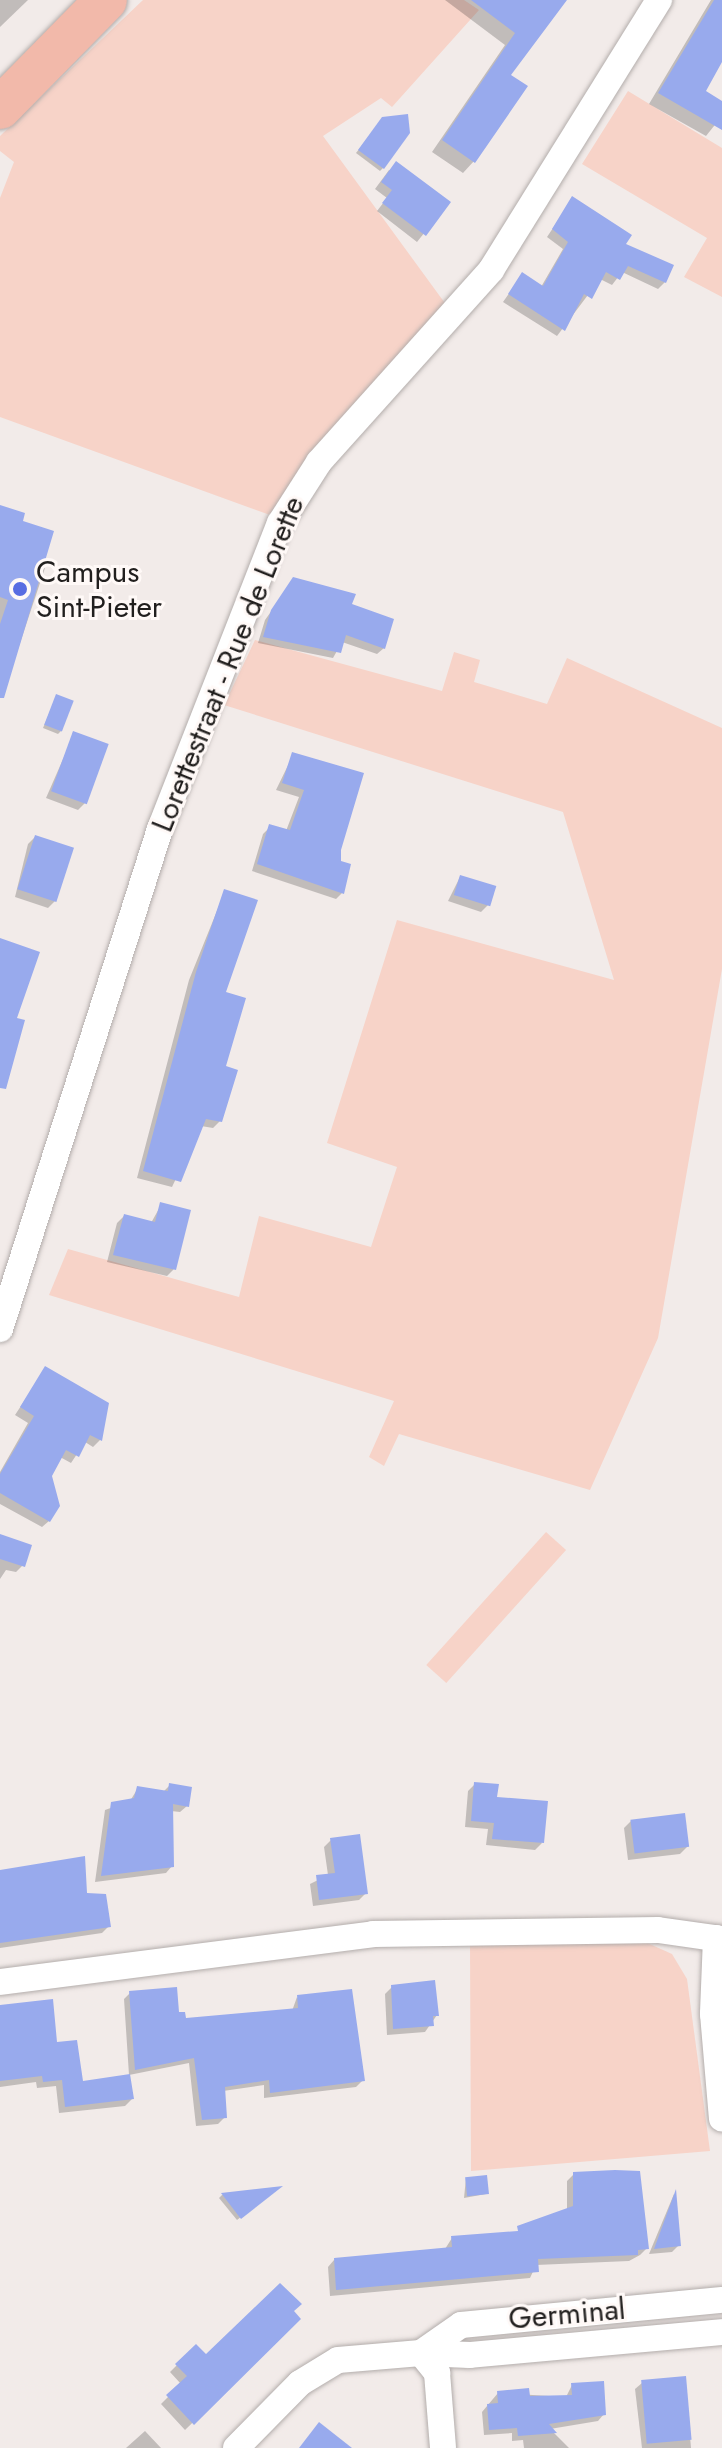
<!DOCTYPE html>
<style>
body{margin:0}
#map{position:relative;width:722px;height:2448px;overflow:hidden;background:#f2ebe9;font-family:Jost,sans-serif}
div>[style]{position:absolute}
.green>*{inset:0;background:#f7d3c8;transform-origin:0 0}
.shadow>*{inset:0;background:#0003}
.building>*{inset:0;background:#98aaed;transform-origin:0 0}
.roads{filter:drop-shadow(0 0 2px #b3adab) drop-shadow(0 0 2px #b3adab)}
.street>*{height:26px;margin:-13px;padding:0 13px;transform-origin:13px;border-radius:13px;background:#fff}
.primary>*{height:42px;margin:-21px;padding:0 21px;transform-origin:21px;border-radius:21px;background:#f2b9aa}
.dots>*{width:22px;height:22px;translate:-50% -50%;box-sizing:border-box;border:4px solid #fff9f7;border-radius:50%}
span{translate:-50% -50%;white-space:nowrap;text-align:center;line-height:1.15;-webkit-text-stroke:6px #fff9f7;paint-order:stroke}
.poi-label{font-size:30px;color:#211f1e}
.left{translate:0 -50%;text-align:left}
.street-label{font-size:30px;color:#211f1e}
</style>
<div id="map">
<div class="green">
<div style="clip-path:polygon(143px 0,464px 0,479px 10px,392px 107px,381px 98px,323px 136px,447px 306px,270px 515px,0 417px,0 198px,14px 162px,0 151px,0 136px)"></div>
<div style="clip-path:polygon(628px 91px,722px 148px,722px 297px,684px 277px,707px 238px,582px 164px)"></div>
<div style="clip-path:polygon(255px 640px,442px 691px,454px 652px,480px 660px,474px 682px,547px 704px,567px 658px,722px 728px,722px 969px,658px 1338px,590px 1490px,399px 1434px,384px 1466px,369px 1457px,394px 1401px,49px 1295px,68px 1249px,239px 1297px,259px 1216px,371px 1247px,397px 1167px,327px 1143px,397px 920px,614px 980px,563px 812px,224px 705px)"></div>
<div style="left:546px;top:1532px;width:27px;height:179px;rotate:42deg"></div>
<div style="clip-path:polygon(643px 1941px,672px 1954px,687px 1979px,710px 2151px,471px 2171px,470px 1943px)"></div>
</div>
<div class="shadow">
<div style="clip-path:polygon(0 0,28px 0,0 27px)"></div>
<div style="clip-path:polygon(445px 0,558px 0,509px 76px,474px 161px,463px 173px,432px 152px,505px 45px)"></div>
<div style="clip-path:polygon(711px 0,722px 0,722px 58px,703px 92px,722px 103px,722px 116px,706px 136px,649px 104px)"></div>
<div style="clip-path:polygon(379px 123px,383px 168px,380px 171px,356px 153px)"></div>
<div style="clip-path:polygon(389px 170px,448px 203px,417px 242px,377px 211px,387px 198px,375px 189px)"></div>
<div style="clip-path:polygon(573px 198px,665px 282px,658px 289px,622px 272px,612px 285px,600px 279px,557px 336px,503px 302px,522px 275px,541px 287px,563px 249px,547px 237px)"></div>
<div style="clip-path:polygon(0 507px,20px 522px,45px 568px,11px 670px,0 681px)"></div>
<div style="clip-path:polygon(294px 579px,349px 606px,384px 648px,377px 654px,342px 642px,333px 658px,258px 643px,265px 620px)"></div>
<div style="clip-path:polygon(56px 697px,61px 731px,58px 734px,43px 728px)"></div>
<div style="clip-path:polygon(74px 734px,85px 803px,78px 810px,46px 798px)"></div>
<div style="clip-path:polygon(293px 755px,339px 850px,342px 893px,336px 899px,252px 871px,263px 834px,270px 827px,286px 831px,299px 797px,276px 790px)"></div>
<div style="clip-path:polygon(35px 837px,55px 901px,48px 908px,15px 897px,28px 844px)"></div>
<div style="clip-path:polygon(460px 877px,488px 905px,481px 912px,448px 901px)"></div>
<div style="clip-path:polygon(225px 891px,220px 1121px,213px 1128px,201px 1126px,172px 1187px,137px 1178px,189px 980px)"></div>
<div style="clip-path:polygon(161px 1205px,174px 1269px,167px 1276px,107px 1262px,117px 1223px,124px 1216px,151px 1223px)"></div>
<div style="clip-path:polygon(46px 1368px,107px 1404px,100px 1440px,93px 1447px,85px 1442px,71px 1463px,60px 1457px,50px 1475px,49px 1521px,42px 1527px,0 1504px,0 1472px,28px 1423px,15px 1415px)"></div>
<div style="clip-path:polygon(0 1536px,23px 1565px,16px 1572px,6px 1570px,0 1579px)"></div>
<div style="clip-path:polygon(475px 1784px,495px 1798px,542px 1843px,535px 1850px,486px 1845px,488px 1829px,465px 1827px,468px 1791px)"></div>
<div style="clip-path:polygon(170px 1785px,187px 1806px,180px 1812px,171px 1811px,172px 1866px,166px 1873px,95px 1882px,105px 1810px,130px 1801px,138px 1788px,163px 1792px)"></div>
<div style="clip-path:polygon(631px 1821px,687px 1847px,680px 1854px,628px 1860px,624px 1828px)"></div>
<div style="clip-path:polygon(331px 1840px,366px 1893px,359px 1900px,313px 1906px,310px 1884px,328px 1875px,324px 1847px)"></div>
<div style="clip-path:polygon(0 1872px,85px 1895px,109px 1926px,102px 1933px,0 1948px)"></div>
<div style="clip-path:polygon(392px 1987px,437px 2015px,425px 2032px,387px 2035px,385px 1994px)"></div>
<div style="clip-path:polygon(130px 1993px,184px 2020px,292px 2011px,297px 1997px,363px 2080px,356px 2087px,264px 2098px,264px 2085px,223px 2091px,225px 2117px,218px 2124px,196px 2126px,189px 2063px,129px 2075px,124px 1999px)"></div>
<div style="clip-path:polygon(0 2007px,55px 2045px,81px 2084px,132px 2099px,125px 2106px,59px 2113px,56px 2086px,37px 2088px,36px 2082px,0 2087px)"></div>
<div style="clip-path:polygon(574px 2174px,647px 2248px,640px 2255px,629px 2261px,536px 2265px,530px 2278px,330px 2296px,328px 2267px,334px 2260px,445px 2249px,452px 2238px,513px 2234px,567px 2210px,567px 2181px)"></div>
<div style="clip-path:polygon(466px 2178px,486px 2194px,464px 2198px)"></div>
<div style="clip-path:polygon(277px 2189px,237px 2220px,219px 2198px,222px 2195px)"></div>
<div style="clip-path:polygon(674px 2194px,679px 2245px,672px 2252px,649px 2254px)"></div>
<div style="clip-path:polygon(291px 2311px,299px 2319px,185px 2430px,161px 2404px,181px 2384px,170px 2372px,177px 2365px,206px 2357px)"></div>
<div style="clip-path:polygon(685px 2378px,691px 2448px,642px 2448px,635px 2389px,642px 2383px)"></div>
<div style="clip-path:polygon(572px 2385px,604px 2414px,598px 2421px,550px 2429px,569px 2448px,524px 2448px,523px 2440px,512px 2441px,512px 2433px,484px 2435px,482px 2412px,498px 2393px,566px 2397px)"></div>
<div style="clip-path:polygon(145px 2431px,161px 2448px,126px 2448px)"></div>
</div>
<div class="building">
<div style="clip-path:polygon(471px 0,567px 0,511px 75px,528px 86px,475px 163px,442px 140px,515px 33px)"></div>
<div style="clip-path:polygon(714px 0,722px 0,722px 62px,706px 91px,722px 101px,722px 130px,658px 93px)"></div>
<div style="clip-path:polygon(408px 114px,410px 133px,384px 169px,358px 150px,382px 117px)"></div>
<div style="clip-path:polygon(396px 161px,451px 202px,426px 236px,382px 203px,392px 190px,381px 182px)"></div>
<div style="clip-path:polygon(572px 196px,632px 235px,626px 244px,674px 265px,666px 283px,628px 266px,620px 280px,606px 272px,592px 299px,584px 294px,565px 331px,508px 294px,522px 272px,543px 286px,568px 242px,552px 229px)"></div>
<div style="clip-path:polygon(0 505px,25px 513px,23px 521px,54px 531px,4px 698px,0 698px,0 624px,8px 600px,0 597px)"></div>
<div style="clip-path:polygon(293px 577px,356px 594px,352px 604px,394px 619px,385px 649px,346px 635px,341px 653px,263px 637px,271px 610px)"></div>
<div style="left:56px;top:694px;width:19px;height:33px;rotate:21deg"></div>
<div style="left:73px;top:731px;width:38px;height:64px;rotate:20deg"></div>
<div style="clip-path:polygon(292px 752px,364px 773px,341px 850px,341px 861px,351px 864px,344px 894px,257px 864px,269px 824px,290px 830px,304px 790px,282px 783px)"></div>
<div style="left:35px;top:835px;width:41px;height:57px;rotate:18deg"></div>
<div style="left:460px;top:875px;width:38px;height:21px;rotate:17deg"></div>
<div style="clip-path:polygon(224px 889px,258px 900px,226px 992px,246px 998px,226px 1066px,238px 1070px,222px 1122px,206px 1119px,181px 1182px,143px 1171px,196px 972px)"></div>
<div style="clip-path:polygon(0 938px,40px 952px,17px 1018px,25px 1020px,6px 1089px,0 1088px)"></div>
<div style="clip-path:polygon(160px 1202px,191px 1210px,176px 1270px,113px 1255px,124px 1214px,155px 1222px)"></div>
<div style="clip-path:polygon(45px 1366px,109px 1403px,102px 1441px,90px 1435px,79px 1457px,66px 1450px,52px 1476px,60px 1506px,50px 1522px,0 1493px,0 1474px,34px 1416px,20px 1407px)"></div>
<div style="clip-path:polygon(0 1534px,32px 1545px,25px 1567px,0 1559px)"></div>
<div style="clip-path:polygon(474px 1782px,499px 1784px,497px 1797px,548px 1801px,544px 1843px,492px 1839px,494px 1823px,471px 1821px)"></div>
<div style="clip-path:polygon(169px 1783px,192px 1787px,189px 1807px,173px 1804px,174px 1867px,101px 1876px,111px 1802px,134px 1798px,137px 1786px,168px 1791px)"></div>
<div style="left:685px;top:1813px;width:34px;height:55px;rotate:83deg"></div>
<div style="clip-path:polygon(360px 1834px,368px 1894px,319px 1900px,316px 1875px,335px 1873px,330px 1838px)"></div>
<div style="clip-path:polygon(85px 1856px,87px 1893px,106px 1894px,111px 1927px,0 1943px,0 1870px)"></div>
<div style="clip-path:polygon(435px 1980px,439px 2016px,433px 2016px,434px 2026px,393px 2029px,391px 1985px)"></div>
<div style="clip-path:polygon(177px 1987px,179px 2012px,185px 2012px,186px 2018px,298px 2008px,297px 1995px,352px 1989px,365px 2081px,270px 2093px,269px 2080px,225px 2087px,227px 2118px,202px 2120px,194px 2058px,135px 2070px,129px 1991px)"></div>
<div style="clip-path:polygon(53px 1999px,57px 2042px,77px 2040px,83px 2081px,130px 2074px,134px 2099px,65px 2107px,62px 2080px,43px 2082px,42px 2076px,0 2081px,0 2005px)"></div>
<div style="clip-path:polygon(615px 2170px,640px 2171px,649px 2249px,638px 2250px,638px 2255px,538px 2259px,539px 2272px,336px 2290px,334px 2258px,452px 2247px,451px 2236px,518px 2231px,517px 2226px,573px 2206px,573px 2172px)"></div>
<div style="left:487px;top:2175px;width:19px;height:22px;rotate:84deg"></div>
<div style="clip-path:polygon(283px 2186px,241px 2219px,221px 2193px)"></div>
<div style="clip-path:polygon(676px 2189px,681px 2246px,654px 2249px)"></div>
<div style="clip-path:polygon(280px 2283px,302px 2304px,294px 2311px,301px 2319px,194px 2425px,166px 2395px,187px 2376px,175px 2364px,196px 2344px,206px 2354px)"></div>
<div style="left:686px;top:2376px;width:64px;height:45px;rotate:85deg"></div>
<div style="clip-path:polygon(604px 2381px,606px 2415px,549px 2424px,557px 2433px,518px 2436px,517px 2428px,489px 2430px,487px 2404px,498px 2403px,497px 2391px,529px 2388px,530px 2396px,572px 2395px,571px 2383px)"></div>
<div style="clip-path:polygon(319px 2422px,352px 2448px,299px 2448px)"></div>
</div>
<div class="roads">
<div class="street">
<div style="left:0;top:1329px;width:525px;rotate:-72.26deg"></div>
<div style="left:160px;top:829px;width:329px;rotate:-68.6deg"></div>
<div style="left:280px;top:523px;width:72px;rotate:-57.4deg"></div>
<div style="left:319px;top:462px;width:258px;rotate:-48.1deg"></div>
<div style="left:491px;top:270px;width:318px;rotate:-58.1deg"></div>
<div style="left:716px;top:1938px;width:76px;rotate:92.3deg"></div>
<div style="left:713px;top:2014px;width:105px;rotate:85.1deg"></div>
<div style="left:0;top:1982px;width:376px;rotate:-7.3deg"></div>
<div style="left:373px;top:1934px;width:285px;rotate:-0.8deg"></div>
<div style="left:658px;top:1930px;width:65px;rotate:8deg"></div>
<div style="left:421px;top:2353px;width:49px;rotate:-35deg"></div>
<div style="left:461px;top:2325px;width:262px;rotate:-5.5deg"></div>
<div style="left:421px;top:2353px;width:26px;rotate:51deg"></div>
<div style="left:437px;top:2373px;width:75px;rotate:85.4deg"></div>
<div style="left:236px;top:2448px;width:91px;rotate:-45.4deg"></div>
<div style="left:300px;top:2383px;width:44px;rotate:-31.2deg"></div>
<div style="left:338px;top:2360px;width:83px;rotate:-4.8deg"></div>
<div style="left:421px;top:2353px;width:49px;rotate:2.3deg"></div>
<div style="left:470px;top:2355px;width:253px;rotate:-5.2deg"></div>
</div>
<div class="primary">
<div style="left:0;top:108px;width:151px;rotate:-45.5deg"></div>
</div>
</div>
<div class="dots">
<div style="left:20px;top:589px;background:#586ce2"></div>
</div>
<div class="poi-label">
<span class="left" style="left:36px;top:589px">Campus<br>Sint-Pieter</span>
</div>
<div class="street-label">
<span style="left:228px;top:664px;rotate:-68deg">Lorettestraat - Rue de Lorette</span>
<span style="left:567px;top:2314px;rotate:-5deg">Germinal</span>
</div>
</div>
